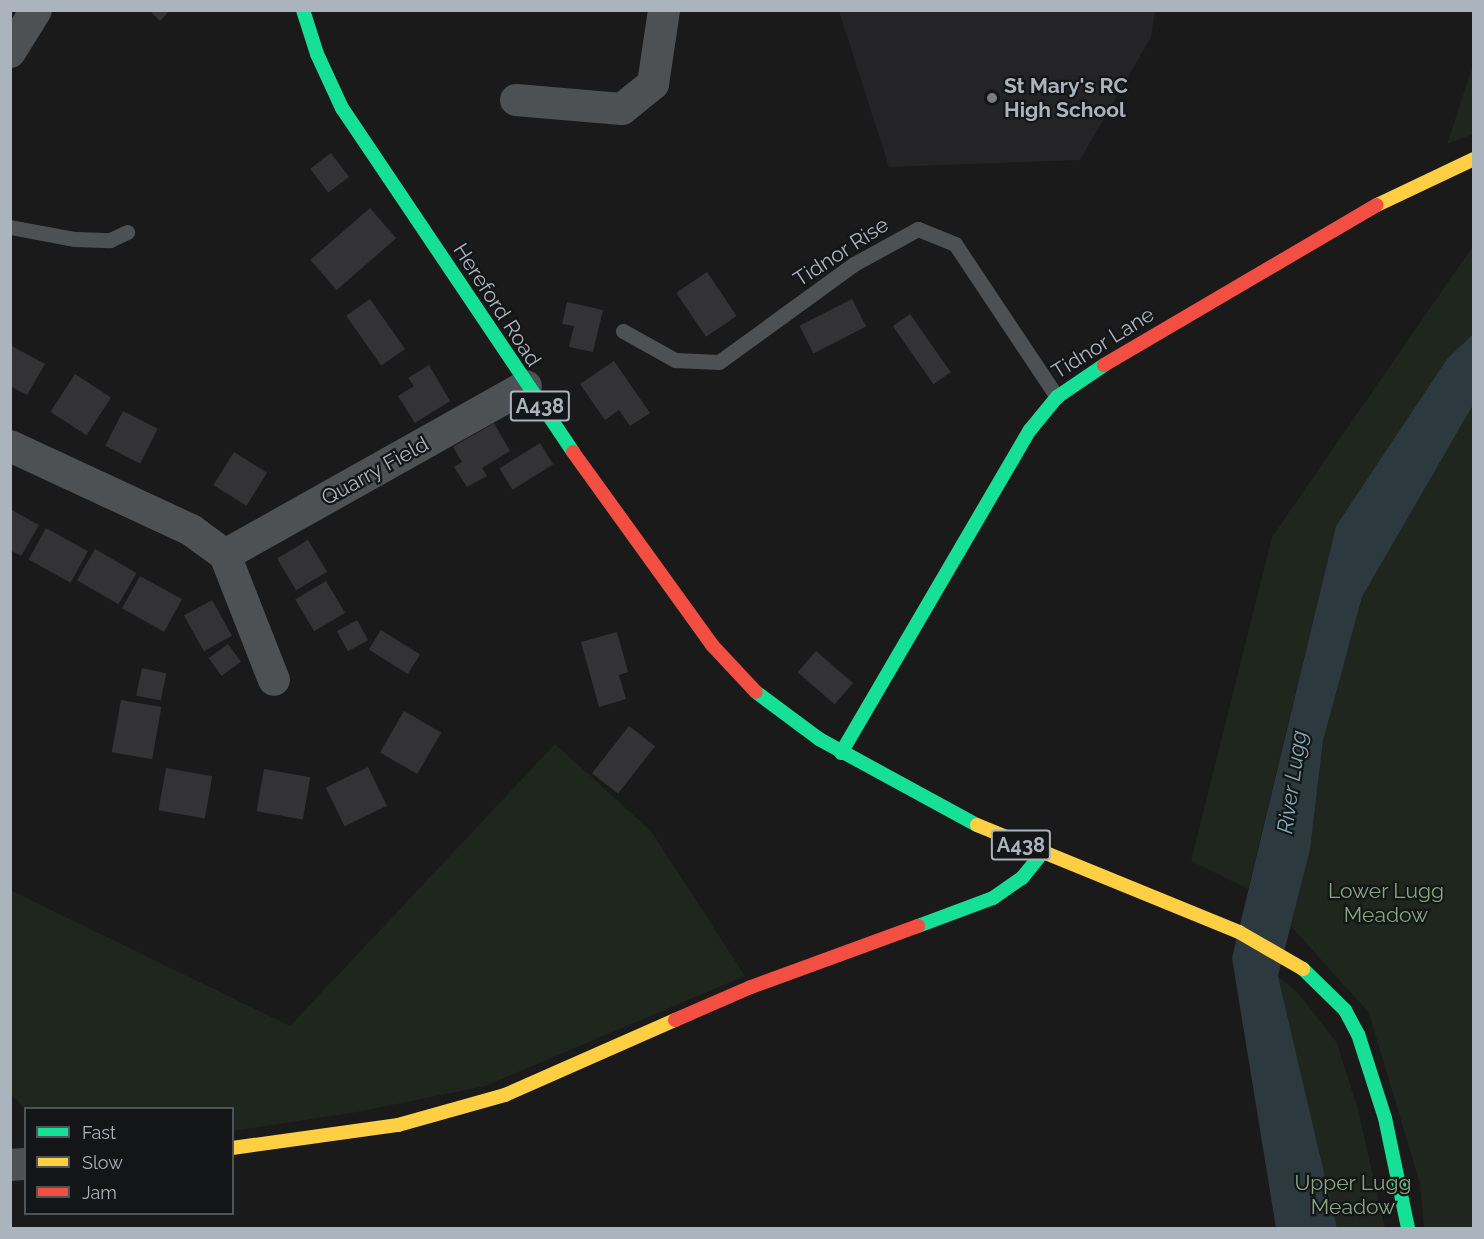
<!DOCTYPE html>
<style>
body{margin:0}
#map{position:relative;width:1484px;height:1239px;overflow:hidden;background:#1a1a1b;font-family:Raleway,sans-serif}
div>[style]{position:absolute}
.built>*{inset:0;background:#242427}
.green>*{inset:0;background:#1e261e}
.water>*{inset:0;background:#2c393e}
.building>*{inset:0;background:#333335;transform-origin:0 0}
.lane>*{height:15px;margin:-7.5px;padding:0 7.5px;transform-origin:7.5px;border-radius:7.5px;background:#4e5154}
.street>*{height:32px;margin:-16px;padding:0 16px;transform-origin:16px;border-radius:16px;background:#4e5154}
.fast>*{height:14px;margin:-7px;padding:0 7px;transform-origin:7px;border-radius:7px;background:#16e098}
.slow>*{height:14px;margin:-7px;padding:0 7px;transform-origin:7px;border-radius:7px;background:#ffcf43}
.jam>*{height:14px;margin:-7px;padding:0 7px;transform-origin:7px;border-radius:7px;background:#f24e42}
.dots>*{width:16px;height:16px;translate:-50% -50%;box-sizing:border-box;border:3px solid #141517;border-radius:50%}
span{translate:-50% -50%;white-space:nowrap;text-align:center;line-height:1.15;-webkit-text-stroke:4.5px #141517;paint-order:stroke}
.shield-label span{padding:2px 4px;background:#141517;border:2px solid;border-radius:4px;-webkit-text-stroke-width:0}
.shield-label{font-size:20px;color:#abb3bc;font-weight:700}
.poi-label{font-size:21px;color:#abb3bc;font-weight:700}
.left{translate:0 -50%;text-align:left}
.street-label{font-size:21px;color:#abb3bc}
.park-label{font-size:21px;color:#86a881}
.water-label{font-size:22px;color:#80a9b9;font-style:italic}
.frame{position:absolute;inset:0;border:12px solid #abb3bc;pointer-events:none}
.legend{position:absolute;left:24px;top:1107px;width:210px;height:108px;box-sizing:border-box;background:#141517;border:2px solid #505459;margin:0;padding:8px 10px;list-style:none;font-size:18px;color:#abb3bc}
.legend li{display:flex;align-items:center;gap:12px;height:30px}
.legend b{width:30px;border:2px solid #505459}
</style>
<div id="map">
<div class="built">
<div style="clip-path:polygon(839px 11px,839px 10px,1155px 11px,1151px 37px,1080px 160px,889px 167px)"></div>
</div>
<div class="green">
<div style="clip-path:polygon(1473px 65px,1473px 134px,1447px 144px)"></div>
<div style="clip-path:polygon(1473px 246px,1473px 334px,1447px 359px,1336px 526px,1248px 889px,1191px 861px,1272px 537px)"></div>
<div style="clip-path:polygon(1473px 405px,1473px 1228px,1424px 1228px,1420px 1184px,1369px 1013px,1291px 926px,1310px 850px,1323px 741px,1362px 597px)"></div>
<div style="clip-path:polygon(555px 744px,651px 831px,745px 976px,485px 1086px,357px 1112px,233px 1131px,232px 1108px,25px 1109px,11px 1094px,10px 890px,290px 1026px)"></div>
<div style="clip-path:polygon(1278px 976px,1299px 994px,1337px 1043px,1358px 1110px,1385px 1228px,1337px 1228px)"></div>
</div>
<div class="water">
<div style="clip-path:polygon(1473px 334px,1473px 405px,1362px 597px,1323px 741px,1310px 850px,1278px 976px,1337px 1228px,1276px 1228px,1232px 958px,1336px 526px,1447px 359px)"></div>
</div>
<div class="building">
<div style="clip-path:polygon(149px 10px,170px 10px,160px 21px)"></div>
<div style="left:331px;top:153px;width:30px;height:26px;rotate:53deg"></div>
<div style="left:370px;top:208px;width:40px;height:79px;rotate:49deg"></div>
<div style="left:707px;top:272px;width:53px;height:37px;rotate:56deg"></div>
<div style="left:370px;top:299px;width:61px;height:29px;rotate:55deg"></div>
<div style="left:852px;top:299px;width:31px;height:59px;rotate:63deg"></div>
<div style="clip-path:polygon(567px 302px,603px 310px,593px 352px,569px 347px,574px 326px,562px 324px)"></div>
<div style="left:910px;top:314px;width:71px;height:21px;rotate:55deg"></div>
<div style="clip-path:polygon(10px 345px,45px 364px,27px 395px,10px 386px)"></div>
<div style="clip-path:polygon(614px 361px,650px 413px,630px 426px,619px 410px,605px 420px,580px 384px)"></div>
<div style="clip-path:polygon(429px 365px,450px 401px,415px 423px,398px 396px,414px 386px,408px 378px)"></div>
<div style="left:75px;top:374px;width:43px;height:45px;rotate:33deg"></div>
<div style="left:123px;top:411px;width:39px;height:39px;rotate:27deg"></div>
<div style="clip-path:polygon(494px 423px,510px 451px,482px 468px,487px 476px,467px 487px,454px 467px,462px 462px,453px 447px)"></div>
<div style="left:540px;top:443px;width:25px;height:48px;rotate:58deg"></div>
<div style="left:234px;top:452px;width:39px;height:39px;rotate:32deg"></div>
<div style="clip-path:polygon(10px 509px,39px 525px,21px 556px,10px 550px)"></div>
<div style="left:46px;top:528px;width:48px;height:36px;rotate:29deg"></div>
<div style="left:308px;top:540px;width:37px;height:36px;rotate:59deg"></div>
<div style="left:95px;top:549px;width:48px;height:36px;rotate:30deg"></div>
<div style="left:140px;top:576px;width:48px;height:37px;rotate:29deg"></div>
<div style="left:326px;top:581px;width:37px;height:36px;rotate:59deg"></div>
<div style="left:212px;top:600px;width:41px;height:32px;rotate:61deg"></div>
<div style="left:357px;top:620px;width:23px;height:23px;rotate:61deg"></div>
<div style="left:381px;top:630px;width:46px;height:23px;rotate:32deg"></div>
<div style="clip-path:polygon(617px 632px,628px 672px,619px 675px,626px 699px,599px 707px,581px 642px)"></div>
<div style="left:228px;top:644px;width:22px;height:24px;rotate:54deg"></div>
<div style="left:816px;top:651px;width:49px;height:28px;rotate:41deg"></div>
<div style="left:142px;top:668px;width:25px;height:28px;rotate:12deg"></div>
<div style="left:121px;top:700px;width:41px;height:53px;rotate:10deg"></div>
<div style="left:404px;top:711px;width:43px;height:48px;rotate:30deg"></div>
<div style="left:629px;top:726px;width:33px;height:60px;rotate:38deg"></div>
<div style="left:368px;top:767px;width:43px;height:47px;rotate:64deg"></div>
<div style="left:166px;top:768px;width:47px;height:43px;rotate:10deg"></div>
<div style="left:264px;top:769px;width:47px;height:43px;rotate:10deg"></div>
</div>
<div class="lane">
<div style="left:10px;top:227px;width:66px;rotate:10.5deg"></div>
<div style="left:75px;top:239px;width:35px;rotate:2deg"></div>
<div style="left:110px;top:240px;width:19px;rotate:-25deg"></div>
<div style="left:623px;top:331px;width:60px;rotate:29.1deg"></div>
<div style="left:675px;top:360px;width:44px;rotate:2.6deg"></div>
<div style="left:719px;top:362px;width:167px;rotate:-36deg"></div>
<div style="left:854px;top:264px;width:73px;rotate:-28.7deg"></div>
<div style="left:918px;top:229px;width:40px;rotate:22deg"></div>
<div style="left:955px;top:244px;width:184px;rotate:56.3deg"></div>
</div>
<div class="street">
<div style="left:10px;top:52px;width:49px;rotate:-58.2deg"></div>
<div style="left:516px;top:100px;width:106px;rotate:4.9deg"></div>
<div style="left:622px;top:109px;width:40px;rotate:-39deg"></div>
<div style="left:653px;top:84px;width:75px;rotate:-81.5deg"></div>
<div style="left:10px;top:446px;width:200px;rotate:24.9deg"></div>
<div style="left:191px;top:530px;width:42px;rotate:36.3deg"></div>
<div style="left:225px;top:555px;width:345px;rotate:-29.3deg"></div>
<div style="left:225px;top:555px;width:134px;rotate:68.6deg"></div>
<div style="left:10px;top:1165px;width:16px;rotate:-4deg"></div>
</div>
<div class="fast">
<div style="left:303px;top:10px;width:46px;rotate:72.3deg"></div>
<div style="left:317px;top:54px;width:60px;rotate:65.2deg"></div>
<div style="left:342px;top:108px;width:414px;rotate:56.1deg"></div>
<div style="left:756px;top:692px;width:79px;rotate:36.7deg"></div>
<div style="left:819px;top:739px;width:180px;rotate:28.6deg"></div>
<div style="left:841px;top:753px;width:374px;rotate:-59.7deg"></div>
<div style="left:1030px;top:430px;width:43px;rotate:-50.7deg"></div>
<div style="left:1057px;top:397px;width:57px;rotate:-34.2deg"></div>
<div style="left:918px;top:926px;width:80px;rotate:-20.5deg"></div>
<div style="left:993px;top:898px;width:35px;rotate:-35deg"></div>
<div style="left:1022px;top:878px;width:32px;rotate:-51deg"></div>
<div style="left:1303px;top:969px;width:59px;rotate:44.3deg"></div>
<div style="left:1345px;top:1010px;width:27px;rotate:62deg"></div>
<div style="left:1358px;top:1034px;width:88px;rotate:72.2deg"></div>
<div style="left:1385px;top:1118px;width:112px;rotate:78.2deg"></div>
</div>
<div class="slow">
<div style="left:1377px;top:205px;width:107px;rotate:-25.4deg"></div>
<div style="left:977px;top:825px;width:283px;rotate:22.2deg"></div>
<div style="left:1239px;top:932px;width:74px;rotate:30deg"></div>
<div style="left:232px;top:1148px;width:168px;rotate:-7.9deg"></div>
<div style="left:398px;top:1125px;width:111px;rotate:-15.7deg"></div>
<div style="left:505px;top:1095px;width:186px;rotate:-23.8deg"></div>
</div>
<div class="jam">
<div style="left:1104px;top:365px;width:316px;rotate:-30.4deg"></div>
<div style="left:573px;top:452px;width:238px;rotate:54.2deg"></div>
<div style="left:712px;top:645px;width:64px;rotate:46.9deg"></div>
<div style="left:675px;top:1020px;width:83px;rotate:-23.5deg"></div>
<div style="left:751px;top:987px;width:178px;rotate:-20.1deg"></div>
</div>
<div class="dots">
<div style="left:992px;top:98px;background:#787d84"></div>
</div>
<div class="shield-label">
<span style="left:540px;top:406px">A438</span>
<span style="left:1021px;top:845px">A438</span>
</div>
<div class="poi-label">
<span class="left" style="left:1004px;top:98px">St Mary's RC<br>High School</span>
</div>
<div class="street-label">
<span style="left:841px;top:252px;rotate:-33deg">Tidnor Rise</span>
<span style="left:497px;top:305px;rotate:57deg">Hereford Road</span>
<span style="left:1103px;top:343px;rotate:-32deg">Tidnor Lane</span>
<span style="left:375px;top:471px;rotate:-29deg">Quarry Field</span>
</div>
<div class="park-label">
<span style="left:1386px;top:903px">Lower Lugg<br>Meadow</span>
<span style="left:1353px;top:1195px">Upper Lugg<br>Meadow</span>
</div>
<div class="water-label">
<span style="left:1292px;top:782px;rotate:-82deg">River Lugg</span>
</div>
<div class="frame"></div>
<ul class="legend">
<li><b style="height:8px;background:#16e098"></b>Fast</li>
<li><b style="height:8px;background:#ffcf43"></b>Slow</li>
<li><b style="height:8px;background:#f24e42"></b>Jam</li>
</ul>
</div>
